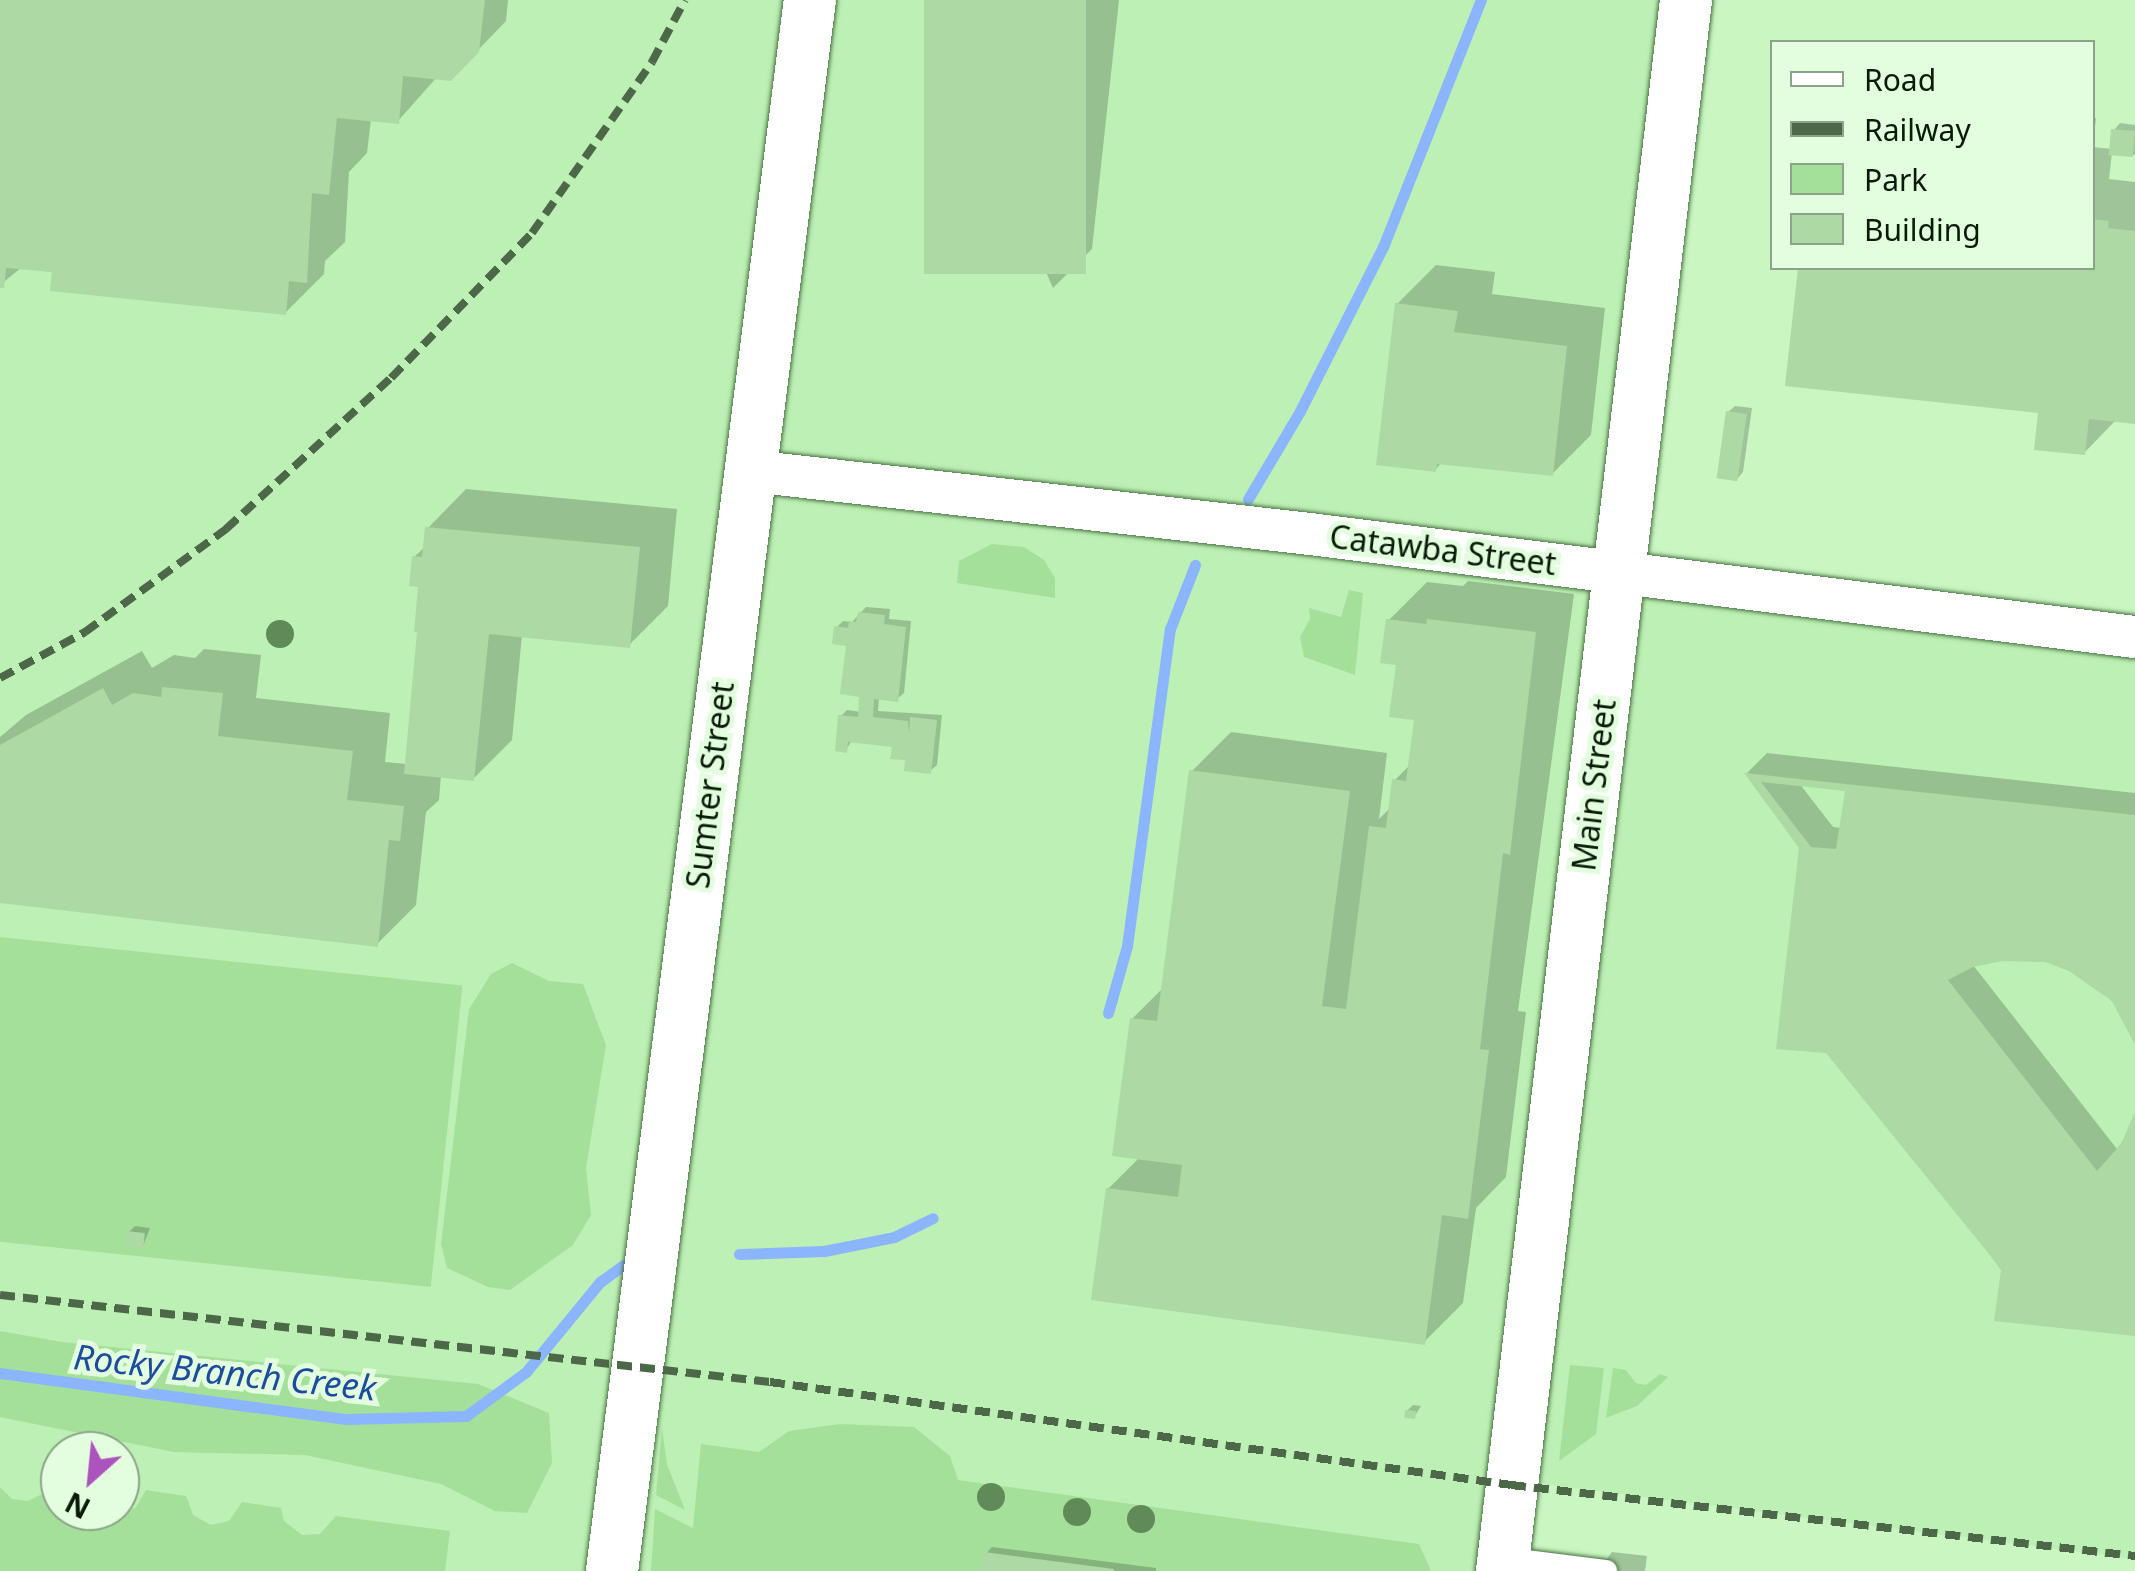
<!DOCTYPE html>
<style>
body{margin:0}
#map{position:relative;width:2135px;height:1571px;overflow:hidden;background:#c9f6c1;font-family:"Noto Sans",sans-serif}
div>[style]{position:absolute}
.built>*{inset:0;background:#bdf0b4}
.green>*{inset:0;background:#a5e09b;transform-origin:0 0}
.shadow>*{inset:0;background:#0003}
.stream>*{height:11px;margin:-5.5px;padding:0 5.5px;transform-origin:5.5px;border-radius:5.5px;background:#8bb5fe}
.building>*{inset:0;background:#acd9a4;transform-origin:0 0}
.roads{filter:drop-shadow(0 0 2px #497243) drop-shadow(0 0 2px #497243)}
.service>*{height:22px;margin:-11px;padding:0 11px;transform-origin:11px;border-radius:11px;background:#fff}
.minor>*{height:42px;margin:-21px;padding:0 21px;transform-origin:21px;border-radius:21px;background:#fff}
.tertiary>*{height:52px;margin:-26px;padding:0 26px;transform-origin:26px;border-radius:26px;background:#fff}
.rail>*{height:8px;margin-top:-4px;transform-origin:0;background:repeating-linear-gradient(90deg,#4d6849 0 15px,transparent 0 23px)}
.trees>*{width:28px;height:28px;margin:-14px;border-radius:50%;background:#608b59}
span{translate:-50% -50%;white-space:nowrap;text-align:center;line-height:1.15;-webkit-text-stroke:10px #e2fede;paint-order:stroke}
.street-label{font-size:32px;color:#091a07}
.water-label{font-size:35px;color:#1d4c9f;font-style:italic}
.legend{position:absolute;left:1770px;top:40px;width:325px;height:230px;box-sizing:border-box;background:#e2fede;border:2px solid #8ba388;margin:0;padding:12px 18px;list-style:none;font-size:30px;color:#091a07}
.legend li{display:flex;align-items:center;gap:20px;height:50px}
.legend b{width:50px;border:2px solid #8ba388}
.north{position:absolute;left:40px;top:1431px;width:100px;height:100px;box-sizing:border-box;background:#e2fede;border:2px solid #8ba388;border-radius:50%;rotate:207deg;font-size:28px;font-weight:700;line-height:40px;text-align:center;color:#091a07}
.north::after{content:'';display:block;margin:auto;width:35px;height:45px;background:#ad53be;clip-path:polygon(50% 0,100% 100%,50% 72%,0 100%)}
</style>
<div id="map">
<div class="built">
<div style="clip-path:polygon(evenodd,0 0,1689px 0,1622px 572px,2135px 634px,2135px 1559px,1510px 1480px,1499px 1571px,0 1571px,0 0,60px 1451px,120px 1451px,120px 1511px,60px 1511px,60px 1451px)"></div>
</div>
<div class="green">
<div style="clip-path:polygon(992px 544px,1024px 547px,1044px 560px,1055px 578px,1055px 598px,957px 583px,959px 561px)"></div>
<div style="clip-path:polygon(1349px 590px,1363px 593px,1355px 675px,1304px 657px,1300px 637px,1310px 619px,1309px 608px,1341px 617px)"></div>
<div style="left:0;top:937px;width:465px;height:303px;rotate:6deg"></div>
<div style="clip-path:polygon(512px 963px,549px 981px,583px 984px,606px 1045px,586px 1168px,591px 1215px,573px 1245px,510px 1290px,488px 1287px,447px 1268px,441px 1244px,469px 1009px,491px 974px)"></div>
<div style="clip-path:polygon(0 1331px,62px 1342px,478px 1384px,549px 1413px,552px 1463px,527px 1513px,495px 1511px,441px 1484px,305px 1455px,174px 1452px,0 1417px)"></div>
<div style="clip-path:polygon(1570px 1365px,1604px 1368px,1596px 1434px,1559px 1461px)"></div>
<div style="clip-path:polygon(1613px 1368px,1626px 1370px,1636px 1383px,1646px 1385px,1660px 1374px,1668px 1377px,1637px 1406px,1606px 1418px)"></div>
<div style="clip-path:polygon(840px 1424px,914px 1427px,950px 1456px,958px 1480px,1419px 1544px,1431px 1571px,651px 1571px,655px 1509px,693px 1528px,701px 1444px,759px 1452px,789px 1431px)"></div>
<div style="clip-path:polygon(662px 1428px,667px 1464px,685px 1510px,656px 1495px)"></div>
<div style="clip-path:polygon(50px 1480px,60px 1481px,60px 1511px,125px 1513px,136px 1507px,146px 1490px,186px 1496px,193px 1515px,211px 1525px,229px 1521px,242px 1502px,281px 1508px,284px 1521px,302px 1535px,320px 1534px,336px 1516px,450px 1531px,445px 1571px,0 1571px,0 1487px,12px 1499px,28px 1501px,42px 1494px)"></div>
</div>
<div class="shadow">
<div style="clip-path:polygon(0 0,508px 0,506px 21px,450px 79px,437px 77px,398px 121px,371px 119px,367px 153px,349px 172px,345px 242px,325px 261px,324px 274px,285px 313px,22px 267px,0 285px)"></div>
<div style="clip-path:polygon(926px 0,1119px 0,1092px 249px,1053px 288px)"></div>
<div style="clip-path:polygon(2092px 118px,2096px 118px,2093px 147px,2112px 149px,2114px 130px,2120px 123px,2135px 125px,2135px 155px,2112px 153px,2109px 179px,2135px 182px,2135px 421px,2117px 419px,2084px 453px,2040px 411px,1788px 383px,1800px 268px,2092px 268px)"></div>
<div style="clip-path:polygon(1436px 265px,1495px 272px,1492px 294px,1605px 308px,1591px 435px,1552px 474px,1442px 462px,1436px 469px,1397px 304px)"></div>
<div style="clip-path:polygon(1735px 406px,1752px 408px,1743px 472px,1737px 479px,1728px 412px)"></div>
<div style="clip-path:polygon(466px 489px,677px 509px,668px 606px,629px 645px,522px 635px,512px 740px,473px 779px,441px 775px,439px 800px,426px 812px,416px 905px,377px 944px,0 901px,0 737px,26px 715px,142px 651px,152px 668px,174px 655px,195px 658px,204px 649px,261px 655px,256px 698px,390px 713px,385px 762px,407px 764px,420px 630px,420px 585px,414px 557px,426px 546px,428px 528px)"></div>
<div style="clip-path:polygon(1468px 581px,1574px 594px,1518px 1011px,1526px 1012px,1506px 1177px,1476px 1208px,1463px 1303px,1424px 1342px,1108px 1189px,1140px 1157px,1132px 1019px,1164px 987px,1192px 771px,1231px 732px,1387px 753px,1379px 819px,1391px 807px,1395px 780px,1411px 764px,1416px 718px,1388px 621px,1427px 582px,1463px 586px)"></div>
<div style="clip-path:polygon(866px 607px,890px 609px,889px 619px,911px 621px,904px 693px,897px 699px,879px 697px,878px 711px,942px 715px,937px 765px,930px 771px,895px 745px,852px 740px,846px 750px,841px 716px,847px 710px,861px 712px,862px 694px,848px 644px,837px 627px,843px 621px,852px 622px)"></div>
<div style="clip-path:polygon(evenodd,1767px 753px,2135px 793px,2135px 1041px,2120px 1010px,2095px 983px,2046px 960px,2002px 958px,1973px 965px,2117px 1149px,2133px 1128px,2135px 1116px,2135px 1334px,2003px 1270px,1802px 847px,1747px 773px,1767px 753px,1799px 783px,1848px 789px,1842px 828px,1833px 827px,1799px 783px)"></div>
<div style="clip-path:polygon(135px 1226px,150px 1228px,143px 1246px,129px 1232px)"></div>
<div style="clip-path:polygon(1413px 1405px,1421px 1406px,1414px 1417px,1407px 1411px)"></div>
<div style="clip-path:polygon(992px 1547px,1156px 1568px,1156px 1571px,984px 1571px,986px 1554px)"></div>
<div style="clip-path:polygon(1612px 1552px,1647px 1556px,1645px 1571px,1598px 1571px)"></div>
</div>
<div class="stream">
<div style="left:1248px;top:499px;width:102px;rotate:-59.4deg"></div>
<div style="left:1300px;top:411px;width:184px;rotate:-63.2deg"></div>
<div style="left:1383px;top:247px;width:266px;rotate:-68.4deg"></div>
<div style="left:1108px;top:1013px;width:70px;rotate:-74.2deg"></div>
<div style="left:1127px;top:946px;width:320px;rotate:-82.3deg"></div>
<div style="left:1170px;top:629px;width:69px;rotate:-68.7deg"></div>
<div style="left:739px;top:1254px;width:85px;rotate:-2deg"></div>
<div style="left:824px;top:1251px;width:71px;rotate:-11.3deg"></div>
<div style="left:894px;top:1237px;width:43px;rotate:-26deg"></div>
<div style="left:0;top:1373px;width:349px;rotate:7.6deg"></div>
<div style="left:346px;top:1419px;width:120px;rotate:-1.4deg"></div>
<div style="left:466px;top:1416px;width:74px;rotate:-36.3deg"></div>
<div style="left:526px;top:1372px;width:117px;rotate:-50.6deg"></div>
<div style="left:600px;top:1282px;width:29px;rotate:-36deg"></div>
</div>
<div class="building">
<div style="clip-path:polygon(0 0,485px 0,479px 52px,451px 81px,403px 76px,399px 124px,337px 118px,329px 195px,312px 193px,307px 283px,289px 281px,286px 315px,50px 291px,52px 272px,6px 268px,4px 288px,0 288px)"></div>
<div style="left:924px;top:0;width:162px;height:274px"></div>
<div style="left:2111px;top:129px;width:24px;height:26px;rotate:5deg"></div>
<div style="clip-path:polygon(2092px 219px,2109px 221px,2108px 228px,2135px 231px,2135px 424px,2089px 419px,2085px 455px,2034px 450px,2038px 413px,1785px 386px,1798px 268px,2092px 268px)"></div>
<div style="clip-path:polygon(1395px 303px,1458px 311px,1454px 332px,1567px 346px,1553px 476px,1437px 464px,1436px 472px,1376px 465px)"></div>
<div style="left:1726px;top:411px;width:21px;height:68px;rotate:8deg"></div>
<div style="clip-path:polygon(425px 527px,640px 547px,630px 648px,489px 634px,474px 781px,404px 774px,417px 632px,414px 632px,418px 587px,409px 586px,412px 556px,422px 557px)"></div>
<div style="clip-path:polygon(858px 612px,885px 615px,884px 624px,906px 627px,898px 702px,874px 699px,873px 717px,908px 721px,909px 733px,910px 717px,937px 720px,931px 774px,904px 771px,905px 760px,890px 759px,892px 747px,848px 742px,847px 753px,835px 751px,838px 715px,858px 717px,859px 697px,840px 694px,846px 646px,832px 644px,834px 626px,848px 628px,849px 621px,856px 622px)"></div>
<div style="clip-path:polygon(1386px 619px,1426px 624px,1427px 619px,1536px 632px,1510px 855px,1503px 853px,1480px 1049px,1489px 1050px,1468px 1219px,1442px 1215px,1425px 1345px,1091px 1300px,1106px 1188px,1178px 1197px,1182px 1165px,1112px 1156px,1130px 1018px,1157px 1021px,1189px 770px,1350px 791px,1322px 1006px,1346px 1009px,1369px 826px,1386px 828px,1392px 779px,1406px 781px,1414px 720px,1389px 717px,1396px 665px,1380px 663px)"></div>
<div style="clip-path:polygon(162px 687px,223px 693px,218px 736px,353px 751px,347px 800px,404px 806px,400px 841px,389px 840px,378px 947px,0 903px,0 745px,103px 688px,112px 705px,133px 693px,161px 697px)"></div>
<div style="clip-path:polygon(evenodd,1744px 773px,2135px 815px,2135px 1045px,2112px 1001px,2069px 971px,2045px 962px,2002px 961px,1973px 967px,1948px 980px,2097px 1171px,2121px 1144px,2135px 1112px,2135px 1336px,1994px 1321px,2001px 1270px,1989px 1254px,1826px 1053px,1776px 1049px,1799px 848px,1744px 773px,1761px 782px,1845px 791px,1836px 849px,1811px 847px,1761px 782px)"></div>
<div style="left:126px;top:1231px;width:19px;height:15px;rotate:6deg"></div>
<div style="left:1405px;top:1410px;width:11px;height:8px;rotate:5deg"></div>
<div style="clip-path:polygon(984px 1552px,1114px 1569px,1114px 1571px,981px 1571px)"></div>
</div>
<div class="roads">
<div class="service">
<div style="left:1503px;top:1558px;width:104px;rotate:7.2deg"></div>
</div>
<div class="minor">
<div style="left:751px;top:471px;width:563px;rotate:6.43deg"></div>
<div style="left:1310px;top:534px;width:831px;rotate:7.12deg"></div>
</div>
<div class="tertiary">
<div style="left:612px;top:1571px;width:1583px;rotate:-82.82deg"></div>
<div style="left:1502px;top:1571px;width:1582px;rotate:-83.32deg"></div>
</div>
</div>
<div class="rail">
<div style="left:0;top:678px;width:97px;rotate:-28.4deg"></div>
<div style="left:85px;top:632px;width:175px;rotate:-36.1deg"></div>
<div style="left:226px;top:529px;width:224px;rotate:-42.5deg"></div>
<div style="left:391px;top:378px;width:202px;rotate:-45.8deg"></div>
<div style="left:532px;top:233px;width:209px;rotate:-54.9deg"></div>
<div style="left:652px;top:62px;width:70px;rotate:-62deg"></div>
<div style="left:0;top:1295px;width:775px;rotate:6.45deg"></div>
<div style="left:770px;top:1382px;width:748px;rotate:7.91deg"></div>
<div style="left:1511px;top:1485px;width:628px;rotate:6.49deg"></div>
</div>
<div class="trees">
<div style="left:280px;top:634px"></div>
<div style="left:991px;top:1497px"></div>
<div style="left:1077px;top:1512px"></div>
<div style="left:1141px;top:1519px"></div>
</div>
<div class="street-label">
<span style="left:1443px;top:550px;rotate:7deg">Catawba Street</span>
<span style="left:710px;top:785px;rotate:-83deg">Sumter Street</span>
<span style="left:1594px;top:785px;rotate:-83deg">Main Street</span>
</div>
<div class="water-label">
<span style="left:225px;top:1372px;rotate:6deg">Rocky Branch Creek</span>
</div>
<ul class="legend">
<li><b style="height:12px;background:#fff"></b>Road</li>
<li><b style="height:12px;background:#4d6849"></b>Railway</li>
<li><b style="height:28px;background:#a5e09b"></b>Park</li>
<li><b style="height:28px;background:#acd9a4"></b>Building</li>
</ul>
<div class="north">N</div>
</div>
